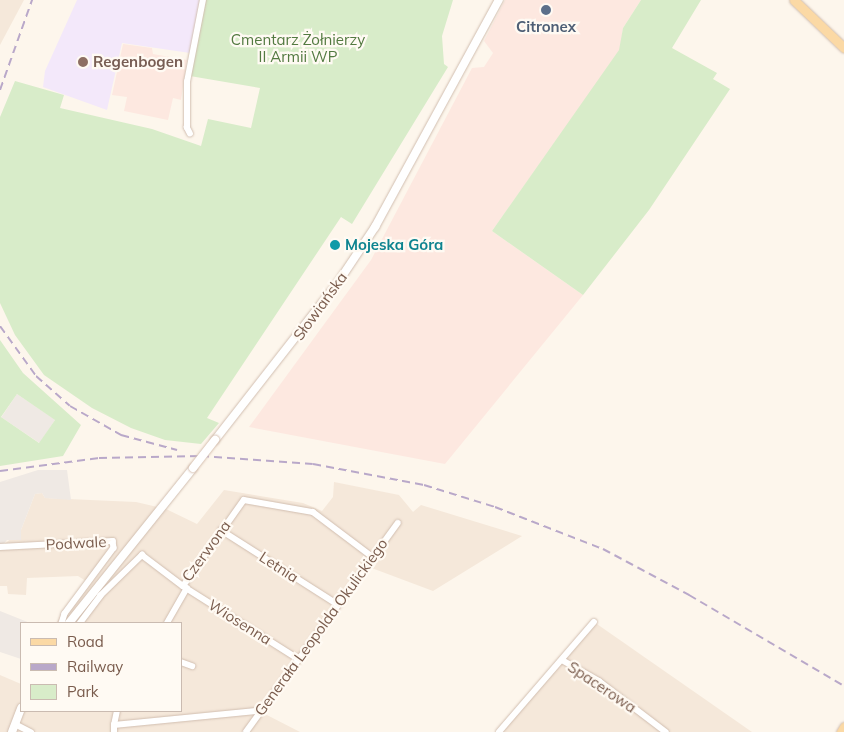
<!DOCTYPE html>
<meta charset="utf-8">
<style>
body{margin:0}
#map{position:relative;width:844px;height:732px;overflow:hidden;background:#fdf6ec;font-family:Mulish,sans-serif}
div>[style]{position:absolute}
.residential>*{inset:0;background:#f5e8da}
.commercial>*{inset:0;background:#fde8e0}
.industrial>*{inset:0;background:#efe9e4;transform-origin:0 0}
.education>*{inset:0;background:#f3e8fa}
.green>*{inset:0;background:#d8ecc9}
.roads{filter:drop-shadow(0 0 1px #d1beb0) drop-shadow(0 0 1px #d1beb0)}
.street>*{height:5.5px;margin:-2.75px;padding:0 2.75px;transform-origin:2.75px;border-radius:2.75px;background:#fff}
.secondary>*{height:8px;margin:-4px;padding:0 4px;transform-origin:4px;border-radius:4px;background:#fff}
.primary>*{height:9px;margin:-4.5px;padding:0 4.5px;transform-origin:4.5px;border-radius:4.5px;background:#fbd9a5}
.rail>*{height:2px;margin-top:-1px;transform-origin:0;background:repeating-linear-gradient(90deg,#b9a8c9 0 8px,transparent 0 13px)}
.bridges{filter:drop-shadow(0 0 1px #d6c0b0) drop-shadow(0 0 1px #d6c0b0)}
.secondary-bridge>*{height:8px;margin:-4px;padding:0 4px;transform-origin:4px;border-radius:4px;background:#fff}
.dots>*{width:14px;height:14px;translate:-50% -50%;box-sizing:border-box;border:2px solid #fffaf3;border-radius:50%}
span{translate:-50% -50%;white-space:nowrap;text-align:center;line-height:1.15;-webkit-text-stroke:4.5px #fffaf3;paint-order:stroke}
.service-label{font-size:15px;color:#4e5e75;font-weight:700}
.park-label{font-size:15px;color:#537a41}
.education-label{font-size:15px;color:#785e54;font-weight:700}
.left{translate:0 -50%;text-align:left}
.culture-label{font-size:15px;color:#0d838f;font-weight:700}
.street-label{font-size:15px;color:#7a5c4d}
.legend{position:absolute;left:20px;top:622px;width:162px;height:90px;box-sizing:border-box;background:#fffaf3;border:1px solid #cabbb1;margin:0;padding:6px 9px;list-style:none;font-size:15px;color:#7a5c4d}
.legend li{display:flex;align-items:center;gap:10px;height:25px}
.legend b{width:25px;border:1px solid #cabbb1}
</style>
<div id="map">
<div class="residential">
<div style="clip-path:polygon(0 0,24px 0,0 45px)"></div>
<div style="clip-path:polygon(334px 482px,399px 495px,413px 512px,421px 505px,522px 536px,433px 591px,369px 567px,263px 713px,300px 732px,0 732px,0 675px,21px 684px,21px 711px,181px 711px,181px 623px,56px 623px,86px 581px,78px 576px,27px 578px,26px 595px,8px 594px,7px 586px,0 586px,0 548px,21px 530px,35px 494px,42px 493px,45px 498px,136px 502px,166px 509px,197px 524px,224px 490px,303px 503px,322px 511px,333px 497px)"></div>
<div style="clip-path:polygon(594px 622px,752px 732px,501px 732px)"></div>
</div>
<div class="commercial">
<div style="clip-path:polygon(505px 0,641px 0,623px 28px,620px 50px,492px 231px,583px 295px,445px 464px,249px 427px,371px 260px,472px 68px,484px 67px,493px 53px,484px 41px)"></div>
<div style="clip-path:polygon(123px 44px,152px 48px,153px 54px,187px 60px,181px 100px,173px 98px,168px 120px,124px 111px,127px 97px,112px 95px)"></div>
</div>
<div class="industrial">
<div style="left:17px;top:394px;width:46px;height:28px;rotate:34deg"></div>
<div style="clip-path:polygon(38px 470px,67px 470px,71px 500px,45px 498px,42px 493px,35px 494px,21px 530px,21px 540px,7px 540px,0 548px,0 482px)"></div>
<div style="clip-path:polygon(0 611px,30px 623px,21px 623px,21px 659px,0 652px)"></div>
</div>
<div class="education">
<div style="clip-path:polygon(77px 0,201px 0,190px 53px,122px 43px,107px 110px,43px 87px,45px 71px)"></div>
</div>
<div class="green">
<div style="clip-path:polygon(206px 0,453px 0,442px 36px,444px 64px,448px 67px,352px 224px,341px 217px,207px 418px,219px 423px,201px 444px,165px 440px,131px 428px,92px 408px,44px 375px,15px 335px,0 303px,0 117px,15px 81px,64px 95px,60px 108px,152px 129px,201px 146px,208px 119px,251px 128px,260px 88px,190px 76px)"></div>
<div style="clip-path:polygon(641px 0,701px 0,672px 48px,717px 73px,713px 79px,730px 89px,649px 210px,583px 295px,492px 231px,619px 50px,623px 28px)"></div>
<div style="clip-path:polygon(evenodd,0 340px,23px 373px,81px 425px,63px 456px,0 466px,0 340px,17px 394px,55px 420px,39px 443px,1px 417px,17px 394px)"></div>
</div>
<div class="roads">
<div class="street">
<div style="left:190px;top:134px;width:7px;rotate:-117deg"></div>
<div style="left:187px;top:128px;width:46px;rotate:-90deg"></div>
<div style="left:187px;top:82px;width:84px;rotate:-79deg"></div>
<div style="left:221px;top:530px;width:138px;rotate:32.5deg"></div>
<div style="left:0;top:547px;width:113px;rotate:-3deg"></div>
<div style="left:113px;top:541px;width:7px;rotate:82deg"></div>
<div style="left:114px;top:548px;width:82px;rotate:126.6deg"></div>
<div style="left:65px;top:614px;width:9px;rotate:108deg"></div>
<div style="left:183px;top:586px;width:135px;rotate:32.3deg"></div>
<div style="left:80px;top:623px;width:34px;rotate:-53deg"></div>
<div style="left:100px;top:596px;width:59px;rotate:-44.3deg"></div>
<div style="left:142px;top:555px;width:51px;rotate:37.1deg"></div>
<div style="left:183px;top:586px;width:105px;rotate:-54.7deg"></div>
<div style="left:244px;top:500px;width:70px;rotate:9.9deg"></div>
<div style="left:313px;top:512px;width:75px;rotate:36.9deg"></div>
<div style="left:167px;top:623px;width:40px;rotate:-60.3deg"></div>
<div style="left:562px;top:660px;width:43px;rotate:29.6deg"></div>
<div style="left:599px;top:681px;width:84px;rotate:37.3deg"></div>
<div style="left:181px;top:662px;width:12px;rotate:20deg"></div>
<div style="left:15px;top:724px;width:18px;rotate:27deg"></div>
<div style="left:114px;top:725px;width:14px;rotate:-78deg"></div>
<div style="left:114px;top:732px;width:7px;rotate:-90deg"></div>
<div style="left:114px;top:725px;width:145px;rotate:-5.6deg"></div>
<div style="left:246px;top:732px;width:258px;rotate:-54deg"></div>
<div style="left:499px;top:732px;width:145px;rotate:-49.2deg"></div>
</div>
<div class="secondary">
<div style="left:215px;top:440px;width:198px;rotate:-52deg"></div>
<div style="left:337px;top:284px;width:69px;rotate:-56.3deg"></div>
<div style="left:375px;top:227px;width:259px;rotate:-61.4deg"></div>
<div style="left:69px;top:623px;width:198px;rotate:-51.3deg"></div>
<div style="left:12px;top:732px;width:26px;rotate:-69deg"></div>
</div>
<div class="primary">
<div style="left:794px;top:0;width:69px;rotate:43.8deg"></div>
<div style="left:841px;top:732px;width:6px;rotate:-59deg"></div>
</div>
</div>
<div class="rail">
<div style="left:0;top:90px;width:96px;rotate:-70.4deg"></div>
<div style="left:0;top:326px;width:62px;rotate:54.2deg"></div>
<div style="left:36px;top:376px;width:45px;rotate:41.4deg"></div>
<div style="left:70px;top:406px;width:59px;rotate:29.6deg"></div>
<div style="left:121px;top:435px;width:58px;rotate:15deg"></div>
<div style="left:0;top:471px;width:100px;rotate:-7.5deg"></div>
<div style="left:99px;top:458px;width:102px;rotate:-1.1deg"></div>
<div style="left:201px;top:456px;width:112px;rotate:4.1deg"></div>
<div style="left:313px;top:464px;width:113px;rotate:10.7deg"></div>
<div style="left:424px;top:485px;width:74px;rotate:17.2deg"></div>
<div style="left:495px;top:507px;width:116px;rotate:21.3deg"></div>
<div style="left:603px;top:549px;width:98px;rotate:28.1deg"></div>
<div style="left:689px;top:595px;width:180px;rotate:30.4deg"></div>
</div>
<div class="bridges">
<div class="secondary-bridge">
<div style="left:193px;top:468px;width:36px;rotate:-52deg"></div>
</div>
</div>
<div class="dots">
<div style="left:546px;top:10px;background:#5c6f8a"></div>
<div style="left:83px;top:62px;background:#8d6e63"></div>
<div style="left:335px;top:245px;background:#0f9aa8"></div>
</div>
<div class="service-label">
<span style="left:546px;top:27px">Citronex</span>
</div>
<div class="park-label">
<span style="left:298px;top:48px">Cmentarz Żołnierzy<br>II Armii WP</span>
</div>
<div class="education-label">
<span class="left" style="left:93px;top:62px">Regenbogen</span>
</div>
<div class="culture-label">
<span class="left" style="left:345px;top:245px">Mojeska Góra</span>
</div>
<div class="street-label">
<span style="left:320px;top:306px;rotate:-54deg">Słowiańska</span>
<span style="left:76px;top:543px;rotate:-3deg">Podwale</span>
<span style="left:206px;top:551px;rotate:-54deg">Czerwona</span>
<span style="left:279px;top:567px;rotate:33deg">Letnia</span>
<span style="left:240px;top:622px;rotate:32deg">Wiosenna</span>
<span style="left:321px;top:627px;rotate:-54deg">Generała Leopolda Okulickiego</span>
<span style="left:602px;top:687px;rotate:34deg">Spacerowa</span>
</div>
<ul class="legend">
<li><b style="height:6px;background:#fbd9a5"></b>Road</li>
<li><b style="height:6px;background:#b9a8c9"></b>Railway</li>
<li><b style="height:14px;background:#d8ecc9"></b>Park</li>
</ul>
</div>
